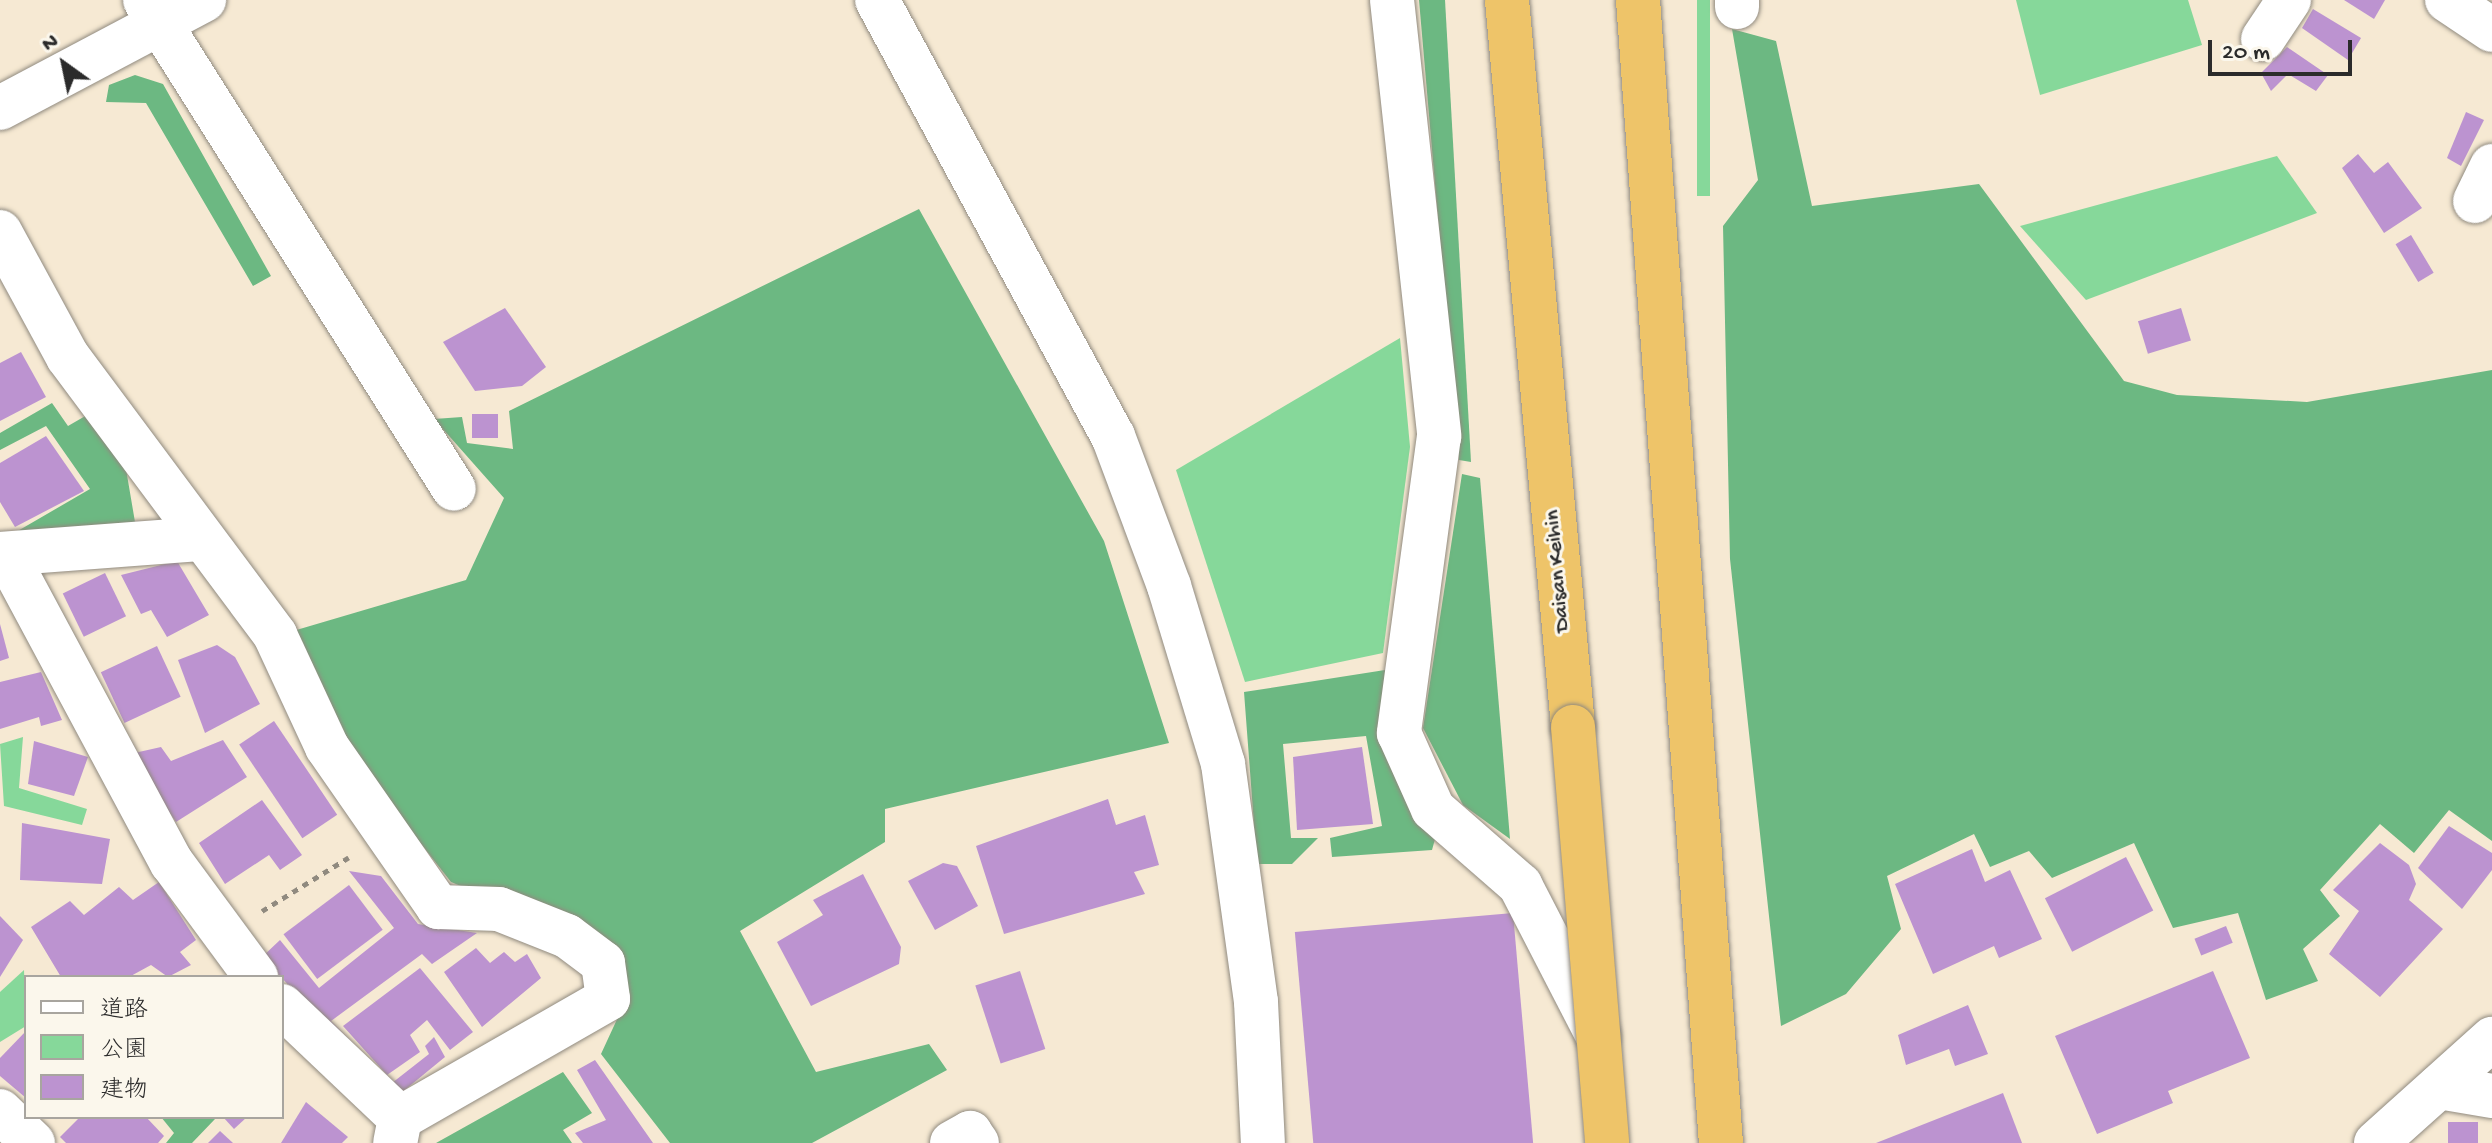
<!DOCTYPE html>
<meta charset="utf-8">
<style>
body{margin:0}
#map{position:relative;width:2492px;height:1143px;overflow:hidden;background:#f6e9d3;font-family:"Gochi Hand","Klee One",sans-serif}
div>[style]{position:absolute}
.green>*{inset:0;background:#86d89a;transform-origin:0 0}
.forest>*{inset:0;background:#6cb882}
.building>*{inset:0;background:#bc93d0;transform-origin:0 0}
.path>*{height:5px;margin-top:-2.5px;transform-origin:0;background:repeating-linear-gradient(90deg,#908a7f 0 6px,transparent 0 12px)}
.roads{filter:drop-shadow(0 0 2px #908a7f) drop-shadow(0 0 2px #908a7f)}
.minor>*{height:44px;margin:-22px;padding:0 22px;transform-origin:22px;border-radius:22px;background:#fff}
.highway>*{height:44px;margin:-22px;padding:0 22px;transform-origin:22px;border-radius:22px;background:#eec469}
.bridges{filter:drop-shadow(0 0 2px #908a7f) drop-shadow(0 0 2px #908a7f)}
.highway-bridge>*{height:44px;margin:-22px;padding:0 22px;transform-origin:22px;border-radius:22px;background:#eec469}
span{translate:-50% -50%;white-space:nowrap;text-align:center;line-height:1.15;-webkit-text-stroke:6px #fbf7ec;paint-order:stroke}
.street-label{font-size:22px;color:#2b2b2b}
.legend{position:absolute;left:24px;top:975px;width:260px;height:144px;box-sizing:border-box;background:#fbf7ec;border:2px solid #a8a59f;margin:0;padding:10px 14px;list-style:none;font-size:24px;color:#2b2b2b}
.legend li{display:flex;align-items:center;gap:16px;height:40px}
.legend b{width:40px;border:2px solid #a8a59f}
.north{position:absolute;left:24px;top:24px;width:80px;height:80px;-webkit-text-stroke:6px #fbf7ec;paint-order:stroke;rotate:327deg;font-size:22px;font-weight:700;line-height:32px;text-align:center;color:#2b2b2b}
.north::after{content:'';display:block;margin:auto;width:28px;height:36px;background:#2b2b2b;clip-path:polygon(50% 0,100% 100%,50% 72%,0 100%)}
.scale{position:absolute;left:2208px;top:40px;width:144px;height:36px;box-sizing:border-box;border:4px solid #2b2b2b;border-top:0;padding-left:10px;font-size:24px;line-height:28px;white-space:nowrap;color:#2b2b2b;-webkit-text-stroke:6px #fbf7ec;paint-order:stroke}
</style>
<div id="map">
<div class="green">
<div style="left:1697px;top:0;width:13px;height:196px"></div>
<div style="clip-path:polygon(2016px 0,2188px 0,2202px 45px,2040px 95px)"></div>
<div style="clip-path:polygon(2277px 156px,2317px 213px,2086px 300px,2020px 226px)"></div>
<div style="clip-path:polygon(1400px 338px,1410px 447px,1383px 653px,1245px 682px,1176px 470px)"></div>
<div style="clip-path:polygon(23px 737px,19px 788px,87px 809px,82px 825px,4px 806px,0 744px)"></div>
<div style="clip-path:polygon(24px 970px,26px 1026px,0 1042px,0 992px)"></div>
</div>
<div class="forest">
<div style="clip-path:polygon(1419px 0,1445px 0,1471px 462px,1459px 460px)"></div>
<div style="clip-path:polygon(1732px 29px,1776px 41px,1812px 206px,1979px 184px,2124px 381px,2177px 395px,2307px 402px,2492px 370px,2492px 841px,2449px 810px,2414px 853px,2380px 824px,2320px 890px,2340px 916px,2303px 949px,2318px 981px,2266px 1000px,2238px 913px,2173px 928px,2134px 843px,2052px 878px,2029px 851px,1990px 867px,1974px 834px,1887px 876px,1901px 929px,1846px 994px,1781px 1026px,1730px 559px,1723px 226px,1758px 180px)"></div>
<div style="clip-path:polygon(135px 75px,163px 84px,271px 276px,253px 286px,146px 103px,106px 102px,109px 85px)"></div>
<div style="clip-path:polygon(919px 209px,1104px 541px,1169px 743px,885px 809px,885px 842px,740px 931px,816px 1072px,929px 1044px,947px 1070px,812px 1143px,670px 1143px,601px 1054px,625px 1002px,612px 948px,451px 882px,335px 734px,293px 631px,466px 580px,504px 498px,434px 419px,462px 417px,467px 443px,513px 449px,509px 411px)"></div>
<div style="clip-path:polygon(52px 403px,68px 426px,87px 415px,126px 469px,135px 522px,16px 532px,90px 489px,46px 426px,0 450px,0 433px)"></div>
<div style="clip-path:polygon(1462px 474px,1480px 478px,1510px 839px,1463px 805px,1423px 728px)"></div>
<div style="clip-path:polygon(1385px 670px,1386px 735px,1437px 832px,1432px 850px,1332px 857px,1330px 838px,1382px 826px,1366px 736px,1283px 744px,1291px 838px,1318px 838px,1292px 864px,1257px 864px,1244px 692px)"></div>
<div style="clip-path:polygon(563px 1072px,592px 1113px,563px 1130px,572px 1143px,436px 1143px)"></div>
<div style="clip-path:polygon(161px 1117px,213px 1117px,215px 1119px,192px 1143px,166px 1143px,174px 1133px)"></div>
</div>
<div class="building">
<div style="clip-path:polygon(2344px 0,2385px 0,2374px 19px)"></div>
<div style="clip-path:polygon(2313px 9px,2361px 38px,2348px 60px,2302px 28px)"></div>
<div style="clip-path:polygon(2287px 47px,2328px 75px,2316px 91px,2288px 74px,2271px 91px,2261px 73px)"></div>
<div style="clip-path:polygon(2466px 112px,2484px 120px,2461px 166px,2447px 158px)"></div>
<div style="clip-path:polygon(2358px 154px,2374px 173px,2388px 162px,2422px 208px,2384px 233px,2342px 168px)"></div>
<div style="left:2411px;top:235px;width:44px;height:18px;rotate:59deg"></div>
<div style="clip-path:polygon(505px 308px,546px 367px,522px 386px,475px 391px,443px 342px)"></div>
<div style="left:2181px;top:308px;width:34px;height:45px;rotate:73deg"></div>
<div style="clip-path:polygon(21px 352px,46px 397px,0 421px,0 363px)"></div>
<div style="left:472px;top:414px;width:26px;height:24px"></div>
<div style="clip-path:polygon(46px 436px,84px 491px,15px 527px,0 502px,0 463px)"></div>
<div style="clip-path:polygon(177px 561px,209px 615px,167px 637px,151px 610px,141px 614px,121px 575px)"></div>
<div style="left:105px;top:573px;width:48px;height:47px;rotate:64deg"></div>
<div style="clip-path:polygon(0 624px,9px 658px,0 661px)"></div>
<div style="clip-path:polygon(217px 645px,235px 657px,260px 704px,205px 733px,178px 660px)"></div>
<div style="left:157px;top:646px;width:56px;height:62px;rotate:65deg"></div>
<div style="clip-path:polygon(41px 672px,62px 720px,41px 726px,39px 717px,0 729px,0 682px)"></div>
<div style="left:274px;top:721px;width:113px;height:42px;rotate:56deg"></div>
<div style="clip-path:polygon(223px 740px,247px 777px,176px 822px,130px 754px,161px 747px,171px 761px)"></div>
<div style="clip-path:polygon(34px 741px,88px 757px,74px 796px,28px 784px)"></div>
<div style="clip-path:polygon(1362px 747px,1373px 824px,1297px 830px,1293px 757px)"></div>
<div style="clip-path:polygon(1108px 799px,1116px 825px,1145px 815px,1159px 865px,1134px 872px,1145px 894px,1004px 934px,976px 846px)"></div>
<div style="clip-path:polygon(262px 800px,302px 855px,280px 870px,269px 855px,225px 884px,199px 843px)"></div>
<div style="clip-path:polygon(22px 823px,110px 839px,102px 884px,20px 880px)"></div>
<div style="clip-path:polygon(2449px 826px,2492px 853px,2492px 870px,2462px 909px,2418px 868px)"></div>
<div style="clip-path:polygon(2380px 843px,2409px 865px,2416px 884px,2409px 900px,2443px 929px,2380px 997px,2329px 954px,2359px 911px,2333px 890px)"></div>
<div style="clip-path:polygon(1972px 849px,1985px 882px,2010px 870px,2042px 939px,1999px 958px,1994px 946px,1933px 974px,1895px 884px)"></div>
<div style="left:2126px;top:857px;width:60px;height:91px;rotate:63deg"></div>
<div style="clip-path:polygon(943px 863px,957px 866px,978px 906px,935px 930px,908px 881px)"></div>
<div style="clip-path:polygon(349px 871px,381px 876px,418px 924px,477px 933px,432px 964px,422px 954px,331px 1021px,392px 1083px,429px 1054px,425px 1046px,434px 1037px,445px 1057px,395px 1098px,262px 957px,280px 940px,319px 988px,394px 928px)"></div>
<div style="clip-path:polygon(863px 874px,901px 947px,899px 964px,811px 1006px,777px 942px,823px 915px,813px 900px)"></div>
<div style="clip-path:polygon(159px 882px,196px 940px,180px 952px,191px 965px,168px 977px,151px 965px,129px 977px,61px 977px,31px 927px,70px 901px,84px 915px,119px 887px,133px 900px)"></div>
<div style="left:349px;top:885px;width:56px;height:82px;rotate:53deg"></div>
<div style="left:1513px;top:913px;width:231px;height:219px;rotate:85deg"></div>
<div style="clip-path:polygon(0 916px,23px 940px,0 977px)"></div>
<div style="left:2226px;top:926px;width:18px;height:34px;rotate:68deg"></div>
<div style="clip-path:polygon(476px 948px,490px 963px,504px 952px,515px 962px,527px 954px,541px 978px,482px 1027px,444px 972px)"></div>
<div style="clip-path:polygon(420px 968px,473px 1032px,450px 1050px,427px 1020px,410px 1035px,420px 1052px,387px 1075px,343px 1026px)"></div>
<div style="left:1020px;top:971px;width:82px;height:47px;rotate:72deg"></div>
<div style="clip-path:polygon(2213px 971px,2250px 1058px,2168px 1091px,2173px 1103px,2097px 1134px,2055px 1036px)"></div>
<div style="clip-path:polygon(1968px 1005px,1988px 1054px,1955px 1066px,1949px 1049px,1906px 1065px,1898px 1035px)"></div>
<div style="clip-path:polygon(26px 1031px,26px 1098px,0 1076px,0 1058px)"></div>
<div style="clip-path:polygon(595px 1060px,653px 1143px,583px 1143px,575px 1133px,606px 1120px,577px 1070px)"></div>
<div style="clip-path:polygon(2003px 1093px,2022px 1143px,1876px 1143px)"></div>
<div style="clip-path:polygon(306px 1102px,348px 1137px,342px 1143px,281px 1143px)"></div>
<div style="clip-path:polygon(80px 1117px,146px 1117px,164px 1136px,158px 1143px,66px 1143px,60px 1137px)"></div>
<div style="clip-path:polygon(223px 1117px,247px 1117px,234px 1129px)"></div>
<div style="left:2448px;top:1122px;width:30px;height:21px"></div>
<div style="clip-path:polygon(220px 1131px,233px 1143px,208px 1143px)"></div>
</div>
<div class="path">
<div style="left:262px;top:911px;width:102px;rotate:-31.8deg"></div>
</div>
<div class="roads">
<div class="minor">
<div style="left:145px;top:0;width:578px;rotate:57.71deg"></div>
<div style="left:877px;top:0;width:496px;rotate:61.6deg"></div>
<div style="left:1113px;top:436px;width:160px;rotate:69.5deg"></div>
<div style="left:1169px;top:586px;width:186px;rotate:73.1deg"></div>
<div style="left:1223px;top:764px;width:240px;rotate:82.1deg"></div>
<div style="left:1256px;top:1002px;width:141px;rotate:87.2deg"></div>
<div style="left:1392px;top:0;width:439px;rotate:83.8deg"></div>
<div style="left:1439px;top:436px;width:300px;rotate:97.7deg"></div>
<div style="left:1399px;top:733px;width:83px;rotate:65.9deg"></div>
<div style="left:1433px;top:809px;width:116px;rotate:41.1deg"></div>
<div style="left:1520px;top:885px;width:170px;rotate:62.7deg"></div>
<div style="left:1737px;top:0;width:7px;rotate:90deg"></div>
<div style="left:2447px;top:0;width:54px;rotate:33.7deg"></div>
<div style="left:2263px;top:39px;width:47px;rotate:-56.3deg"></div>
<div style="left:0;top:108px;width:231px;rotate:-27.9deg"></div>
<div style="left:2475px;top:201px;width:39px;rotate:-64deg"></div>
<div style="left:0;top:232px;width:142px;rotate:61.5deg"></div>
<div style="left:68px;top:357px;width:347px;rotate:53.3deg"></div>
<div style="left:275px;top:635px;width:123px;rotate:65.1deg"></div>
<div style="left:327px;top:747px;width:195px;rotate:55.2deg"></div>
<div style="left:438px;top:907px;width:61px;rotate:1.9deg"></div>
<div style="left:499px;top:909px;width:73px;rotate:21.7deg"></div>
<div style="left:567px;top:936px;width:45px;rotate:36.9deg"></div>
<div style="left:603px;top:963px;width:36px;rotate:82deg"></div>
<div style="left:608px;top:999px;width:240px;rotate:150.2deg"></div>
<div style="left:400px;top:1118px;width:25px;rotate:101deg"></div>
<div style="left:0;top:554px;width:200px;rotate:-4.3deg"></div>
<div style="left:6px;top:554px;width:351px;rotate:61.8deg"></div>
<div style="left:172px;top:863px;width:142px;rotate:53.6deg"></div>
<div style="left:282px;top:1006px;width:163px;rotate:43.5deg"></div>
<div style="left:2439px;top:1087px;width:54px;rotate:9.6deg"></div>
<div style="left:0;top:1111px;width:46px;rotate:44.1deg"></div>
<div style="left:952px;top:1143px;width:21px;rotate:-29deg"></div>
<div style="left:970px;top:1133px;width:12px;rotate:55deg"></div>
<div style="left:2376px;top:1143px;width:156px;rotate:-41.9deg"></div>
</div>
<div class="highway">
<div style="left:1507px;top:0;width:730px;rotate:84.81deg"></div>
<div style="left:1638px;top:0;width:1146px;rotate:85.85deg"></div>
</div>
</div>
<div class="bridges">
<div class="highway-bridge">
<div style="left:1573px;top:727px;width:417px;rotate:85.3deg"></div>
</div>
</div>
<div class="street-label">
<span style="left:1559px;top:571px;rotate:-95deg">Daisan Keihin</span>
</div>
<ul class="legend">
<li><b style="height:10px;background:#fff"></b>道路</li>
<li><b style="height:22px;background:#86d89a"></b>公園</li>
<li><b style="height:22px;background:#bc93d0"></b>建物</li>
</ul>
<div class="north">N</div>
<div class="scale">20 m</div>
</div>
